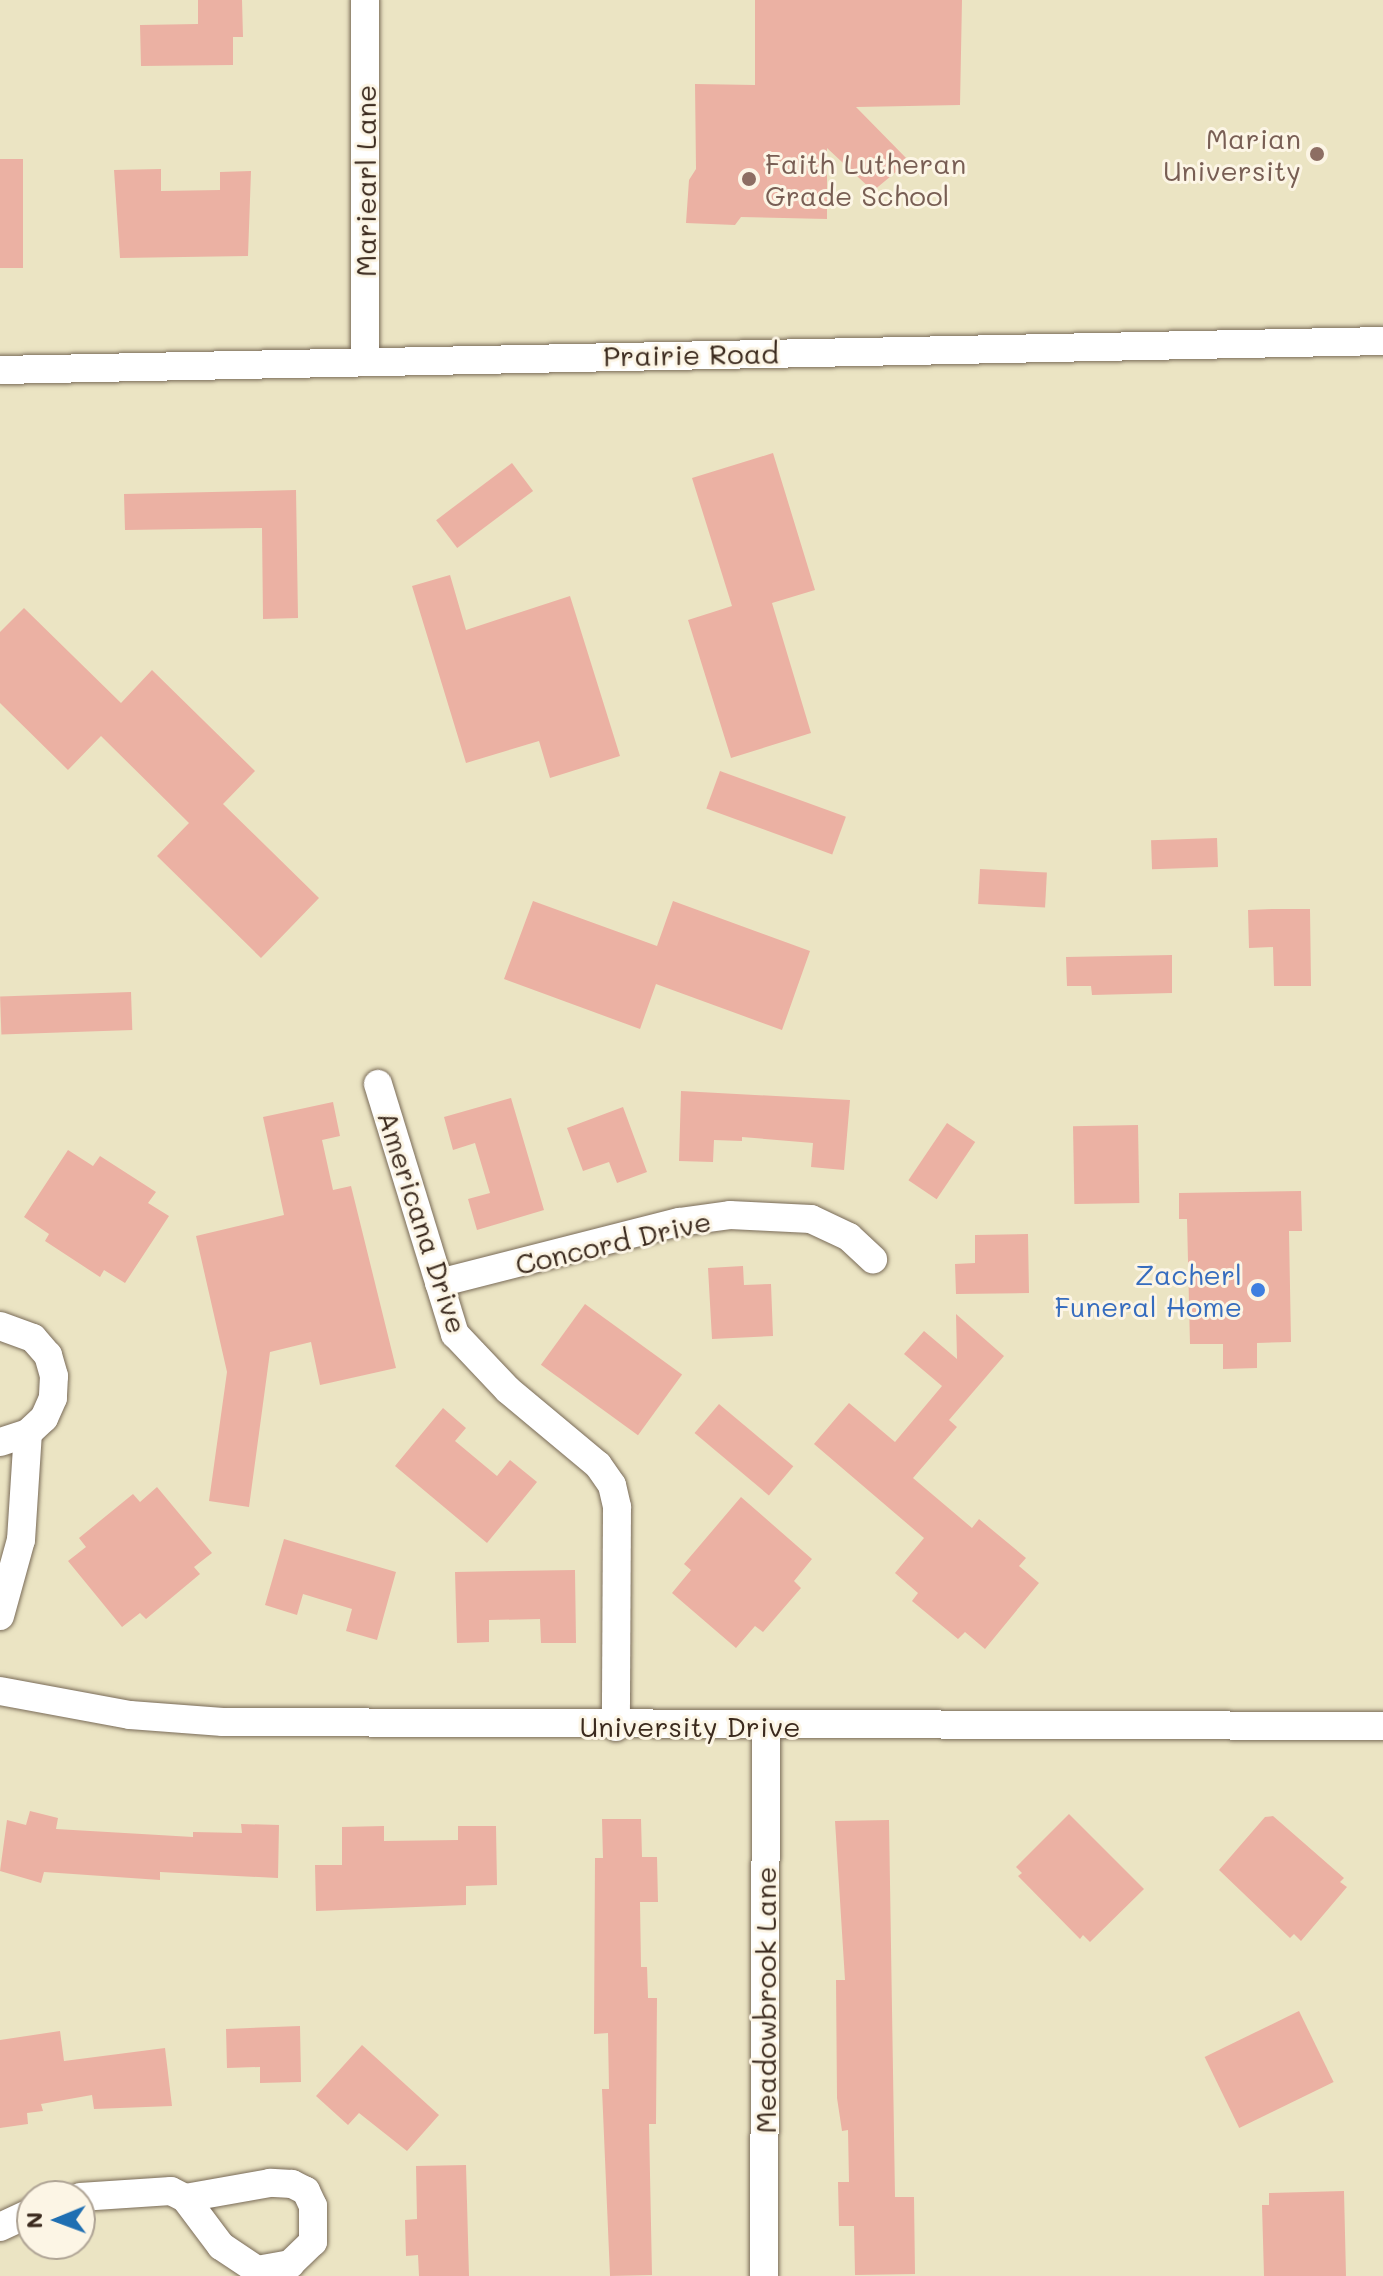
<!DOCTYPE html>
<style>
body{margin:0}
#map{position:relative;width:1383px;height:2276px;overflow:hidden;background:#ebe4c3;font-family:Mali,sans-serif}
div>[style]{position:absolute}
.building>*{inset:0;background:#ebb1a3;transform-origin:0 0}
.roads{filter:drop-shadow(0 0 2px #796b58) drop-shadow(0 0 2px #796b58)}
.street>*{height:28px;margin:-14px;padding:0 14px;transform-origin:14px;border-radius:14px;background:#fff}
.dots>*{width:22px;height:22px;translate:-50% -50%;box-sizing:border-box;border:4px solid #fcf5e5;border-radius:50%}
span{translate:-50% -50%;white-space:nowrap;text-align:center;line-height:1.15;-webkit-text-stroke:6px #fcf5e5;paint-order:stroke}
.education-label{font-size:28px;color:#785e54}
.right{translate:-100% -50%;text-align:right}
.left{translate:0 -50%;text-align:left}
.street-label{font-size:28px;color:#3b2a1e}
.shop-label{font-size:28px;color:#366cbe}
.north{position:absolute;left:16px;top:2180px;width:80px;height:80px;box-sizing:border-box;background:#fcf5e5;border:2px solid #afa495;border-radius:50%;rotate:269deg;font-size:22px;font-weight:700;line-height:32px;text-align:center;color:#3b2a1e}
.north::after{content:'';display:block;margin:auto;width:28px;height:36px;background:#1f6fb2;clip-path:polygon(50% 0,100% 100%,50% 72%,0 100%)}
</style>
<div id="map">
<div class="building">
<div style="clip-path:polygon(198px 0,242px 0,243px 37px,233px 37px,233px 65px,141px 66px,140px 25px,198px 24px)"></div>
<div style="clip-path:polygon(755px 0,962px 0,960px 105px,856px 107px,909px 161px,873px 191px,827px 148px,827px 219px,741px 217px,735px 225px,686px 223px,689px 180px,696px 169px,695px 84px,755px 85px)"></div>
<div style="left:0;top:159px;width:23px;height:109px"></div>
<div style="clip-path:polygon(161px 169px,161px 191px,220px 190px,220px 172px,251px 171px,248px 256px,120px 258px,114px 170px)"></div>
<div style="clip-path:polygon(773px 453px,815px 590px,772px 603px,811px 733px,731px 758px,688px 620px,732px 606px,692px 478px)"></div>
<div style="left:512px;top:463px;width:35px;height:95px;rotate:53deg"></div>
<div style="clip-path:polygon(296px 490px,298px 618px,263px 619px,262px 528px,125px 530px,124px 494px)"></div>
<div style="clip-path:polygon(450px 575px,466px 630px,570px 596px,620px 756px,550px 778px,539px 741px,466px 763px,412px 586px)"></div>
<div style="clip-path:polygon(24px 608px,121px 703px,152px 670px,255px 771px,223px 804px,319px 898px,261px 958px,157px 856px,189px 823px,101px 736px,68px 770px,0 703px,0 632px)"></div>
<div style="left:720px;top:771px;width:134px;height:40px;rotate:20deg"></div>
<div style="left:1217px;top:838px;width:29px;height:66px;rotate:88deg"></div>
<div style="left:980px;top:869px;width:67px;height:35px;rotate:3deg"></div>
<div style="clip-path:polygon(533px 901px,657px 946px,673px 901px,810px 951px,782px 1030px,656px 984px,640px 1029px,504px 979px)"></div>
<div style="clip-path:polygon(1272px 909px,1310px 909px,1311px 986px,1274px 986px,1273px 947px,1249px 948px,1248px 910px)"></div>
<div style="clip-path:polygon(1172px 955px,1172px 993px,1092px 995px,1091px 986px,1067px 986px,1066px 957px)"></div>
<div style="left:131px;top:992px;width:38px;height:131px;rotate:88deg"></div>
<div style="clip-path:polygon(681px 1091px,850px 1100px,844px 1170px,811px 1167px,813px 1143px,742px 1137px,742px 1141px,714px 1140px,713px 1162px,679px 1161px)"></div>
<div style="clip-path:polygon(511px 1098px,544px 1210px,477px 1230px,468px 1199px,490px 1193px,475px 1143px,453px 1150px,444px 1117px)"></div>
<div style="clip-path:polygon(333px 1102px,340px 1136px,322px 1140px,333px 1190px,351px 1186px,396px 1368px,320px 1385px,311px 1342px,270px 1352px,249px 1507px,209px 1501px,227px 1372px,196px 1236px,284px 1215px,263px 1117px)"></div>
<div style="clip-path:polygon(623px 1107px,647px 1172px,617px 1183px,609px 1162px,583px 1171px,567px 1128px)"></div>
<div style="left:947px;top:1123px;width:34px;height:69px;rotate:34deg"></div>
<div style="left:1138px;top:1125px;width:78px;height:65px;rotate:89deg"></div>
<div style="clip-path:polygon(68px 1150px,93px 1166px,100px 1156px,156px 1192px,148px 1203px,169px 1216px,125px 1283px,104px 1270px,100px 1277px,45px 1241px,49px 1234px,24px 1217px)"></div>
<div style="clip-path:polygon(1301px 1191px,1302px 1231px,1289px 1231px,1291px 1342px,1257px 1343px,1257px 1368px,1223px 1369px,1223px 1344px,1190px 1344px,1187px 1219px,1179px 1219px,1179px 1193px)"></div>
<div style="clip-path:polygon(1028px 1234px,1029px 1293px,956px 1294px,955px 1264px,975px 1263px,975px 1235px)"></div>
<div style="clip-path:polygon(743px 1266px,744px 1285px,771px 1284px,773px 1336px,712px 1339px,708px 1268px)"></div>
<div style="left:585px;top:1304px;width:120px;height:75px;rotate:36deg"></div>
<div style="clip-path:polygon(956px 1314px,1004px 1356px,949px 1420px,957px 1427px,913px 1478px,972px 1528px,979px 1519px,1026px 1558px,1019px 1566px,1039px 1583px,985px 1649px,965px 1632px,958px 1639px,912px 1601px,918px 1593px,895px 1573px,924px 1538px,814px 1444px,849px 1403px,895px 1442px,942px 1386px,904px 1354px,924px 1331px,957px 1359px)"></div>
<div style="left:719px;top:1404px;width:97px;height:38px;rotate:40deg"></div>
<div style="clip-path:polygon(443px 1408px,466px 1428px,455px 1441px,497px 1476px,510px 1460px,537px 1482px,487px 1543px,395px 1466px)"></div>
<div style="clip-path:polygon(157px 1487px,212px 1553px,194px 1567px,200px 1574px,146px 1619px,140px 1613px,122px 1627px,68px 1561px,86px 1547px,79px 1538px,133px 1494px,140px 1502px)"></div>
<div style="clip-path:polygon(741px 1497px,812px 1559px,794px 1581px,801px 1588px,763px 1632px,755px 1626px,736px 1648px,672px 1593px,691px 1570px,684px 1564px)"></div>
<div style="clip-path:polygon(284px 1539px,396px 1572px,377px 1640px,346px 1631px,352px 1609px,303px 1594px,297px 1615px,265px 1605px)"></div>
<div style="clip-path:polygon(575px 1570px,576px 1643px,541px 1643px,540px 1619px,489px 1620px,489px 1642px,457px 1643px,455px 1572px)"></div>
<div style="clip-path:polygon(30px 1811px,58px 1818px,56px 1829px,193px 1837px,193px 1832px,242px 1833px,241px 1824px,279px 1825px,278px 1878px,160px 1872px,160px 1880px,44px 1872px,41px 1883px,0 1871px,7px 1820px,26px 1825px)"></div>
<div style="clip-path:polygon(1069px 1814px,1144px 1889px,1090px 1942px,1083px 1935px,1080px 1939px,1018px 1876px,1022px 1873px,1016px 1867px)"></div>
<div style="clip-path:polygon(1273px 1816px,1344px 1878px,1340px 1882px,1347px 1887px,1301px 1941px,1294px 1934px,1290px 1938px,1219px 1870px,1265px 1817px)"></div>
<div style="clip-path:polygon(602px 1819px,641px 1819px,642px 1857px,657px 1857px,658px 1902px,640px 1902px,641px 1967px,647px 1967px,648px 1998px,657px 1998px,656px 2124px,649px 2124px,652px 2275px,610px 2276px,602px 2089px,609px 2089px,608px 2033px,594px 2034px,595px 1858px,603px 1858px)"></div>
<div style="clip-path:polygon(889px 1820px,895px 2197px,914px 2197px,915px 2274px,855px 2275px,854px 2226px,839px 2226px,838px 2182px,849px 2182px,848px 2130px,842px 2131px,837px 2098px,836px 1980px,845px 1980px,835px 1821px)"></div>
<div style="clip-path:polygon(384px 1826px,384px 1841px,458px 1840px,458px 1826px,496px 1826px,497px 1885px,466px 1886px,466px 1905px,316px 1911px,315px 1865px,342px 1865px,342px 1827px)"></div>
<div style="left:1299px;top:2011px;width:79px;height:105px;rotate:64deg"></div>
<div style="clip-path:polygon(300px 2026px,301px 2082px,260px 2083px,260px 2067px,227px 2068px,226px 2029px)"></div>
<div style="clip-path:polygon(60px 2031px,64px 2061px,165px 2048px,172px 2106px,94px 2109px,92px 2095px,41px 2104px,43px 2111px,27px 2113px,28px 2124px,0 2128px,0 2040px)"></div>
<div style="clip-path:polygon(362px 2045px,439px 2115px,407px 2151px,359px 2113px,348px 2125px,316px 2096px)"></div>
<div style="clip-path:polygon(466px 2165px,469px 2276px,419px 2276px,418px 2255px,406px 2256px,405px 2220px,417px 2219px,416px 2166px)"></div>
<div style="clip-path:polygon(1344px 2191px,1346px 2276px,1264px 2276px,1262px 2205px,1269px 2205px,1269px 2193px)"></div>
</div>
<div class="roads">
<div class="street">
<div style="left:365px;top:361px;width:361px;rotate:-90deg"></div>
<div style="left:0;top:370px;width:1383px;rotate:-1.2deg"></div>
<div style="left:378px;top:1084px;width:262px;rotate:72.9deg"></div>
<div style="left:455px;top:1334px;width:77px;rotate:46.6deg"></div>
<div style="left:508px;top:1390px;width:117px;rotate:39.8deg"></div>
<div style="left:598px;top:1465px;width:24px;rotate:55deg"></div>
<div style="left:612px;top:1485px;width:23px;rotate:77deg"></div>
<div style="left:617px;top:1507px;width:220px;rotate:90.3deg"></div>
<div style="left:439px;top:1283px;width:248px;rotate:-14.3deg"></div>
<div style="left:679px;top:1222px;width:51px;rotate:-7.8deg"></div>
<div style="left:730px;top:1215px;width:81px;rotate:2.8deg"></div>
<div style="left:811px;top:1219px;width:42px;rotate:25.3deg"></div>
<div style="left:849px;top:1237px;width:33px;rotate:43deg"></div>
<div style="left:0;top:1326px;width:35px;rotate:20deg"></div>
<div style="left:33px;top:1338px;width:23px;rotate:49deg"></div>
<div style="left:48px;top:1355px;width:22px;rotate:74deg"></div>
<div style="left:54px;top:1376px;width:22px;rotate:93deg"></div>
<div style="left:53px;top:1398px;width:22px;rotate:114deg"></div>
<div style="left:44px;top:1418px;width:22px;rotate:137deg"></div>
<div style="left:28px;top:1433px;width:29px;rotate:162deg"></div>
<div style="left:0;top:1616px;width:79px;rotate:-74.6deg"></div>
<div style="left:21px;top:1540px;width:107px;rotate:-86.3deg"></div>
<div style="left:0;top:1691px;width:132px;rotate:10.5deg"></div>
<div style="left:130px;top:1715px;width:93px;rotate:4.3deg"></div>
<div style="left:223px;top:1722px;width:1160px;rotate:0.2deg"></div>
<div style="left:80px;top:2197px;width:91px;rotate:-3.8deg"></div>
<div style="left:171px;top:2191px;width:16px;rotate:27deg"></div>
<div style="left:185px;top:2198px;width:60px;rotate:53.1deg"></div>
<div style="left:221px;top:2246px;width:43px;rotate:33.7deg"></div>
<div style="left:257px;top:2270px;width:34px;rotate:-10deg"></div>
<div style="left:290px;top:2264px;width:32px;rotate:-44deg"></div>
<div style="left:313px;top:2242px;width:36px;rotate:-90deg"></div>
<div style="left:313px;top:2206px;width:17px;rotate:-115deg"></div>
<div style="left:306px;top:2191px;width:16px;rotate:-153deg"></div>
<div style="left:292px;top:2184px;width:22px;rotate:-177deg"></div>
<div style="left:270px;top:2183px;width:86px;rotate:170deg"></div>
<div style="left:0;top:2227px;width:35px;rotate:-25deg"></div>
<div style="left:764px;top:2276px;width:551px;rotate:-89.79deg"></div>
</div>
</div>
<div class="dots">
<div style="left:1317px;top:154px;background:#8d6e63"></div>
<div style="left:749px;top:179px;background:#8d6e63"></div>
<div style="left:1258px;top:1290px;background:#3f7fe0"></div>
</div>
<div class="education-label">
<span class="right" style="left:1301px;top:154px">Marian<br>University</span>
<span class="left" style="left:765px;top:179px">Faith Lutheran<br>Grade School</span>
</div>
<div class="street-label">
<span style="left:365px;top:181px;rotate:-90deg">Mariearl Lane</span>
<span style="left:691px;top:354px;rotate:-1deg">Prairie Road</span>
<span style="left:423px;top:1222px;rotate:72deg">Americana Drive</span>
<span style="left:613px;top:1242px;rotate:-13deg">Concord Drive</span>
<span style="left:690px;top:1726px">University Drive</span>
<span style="left:765px;top:2000px;rotate:-90deg">Meadowbrook Lane</span>
</div>
<div class="shop-label">
<span class="right" style="left:1242px;top:1290px">Zacherl<br>Funeral Home</span>
</div>
<div class="north">N</div>
</div>
